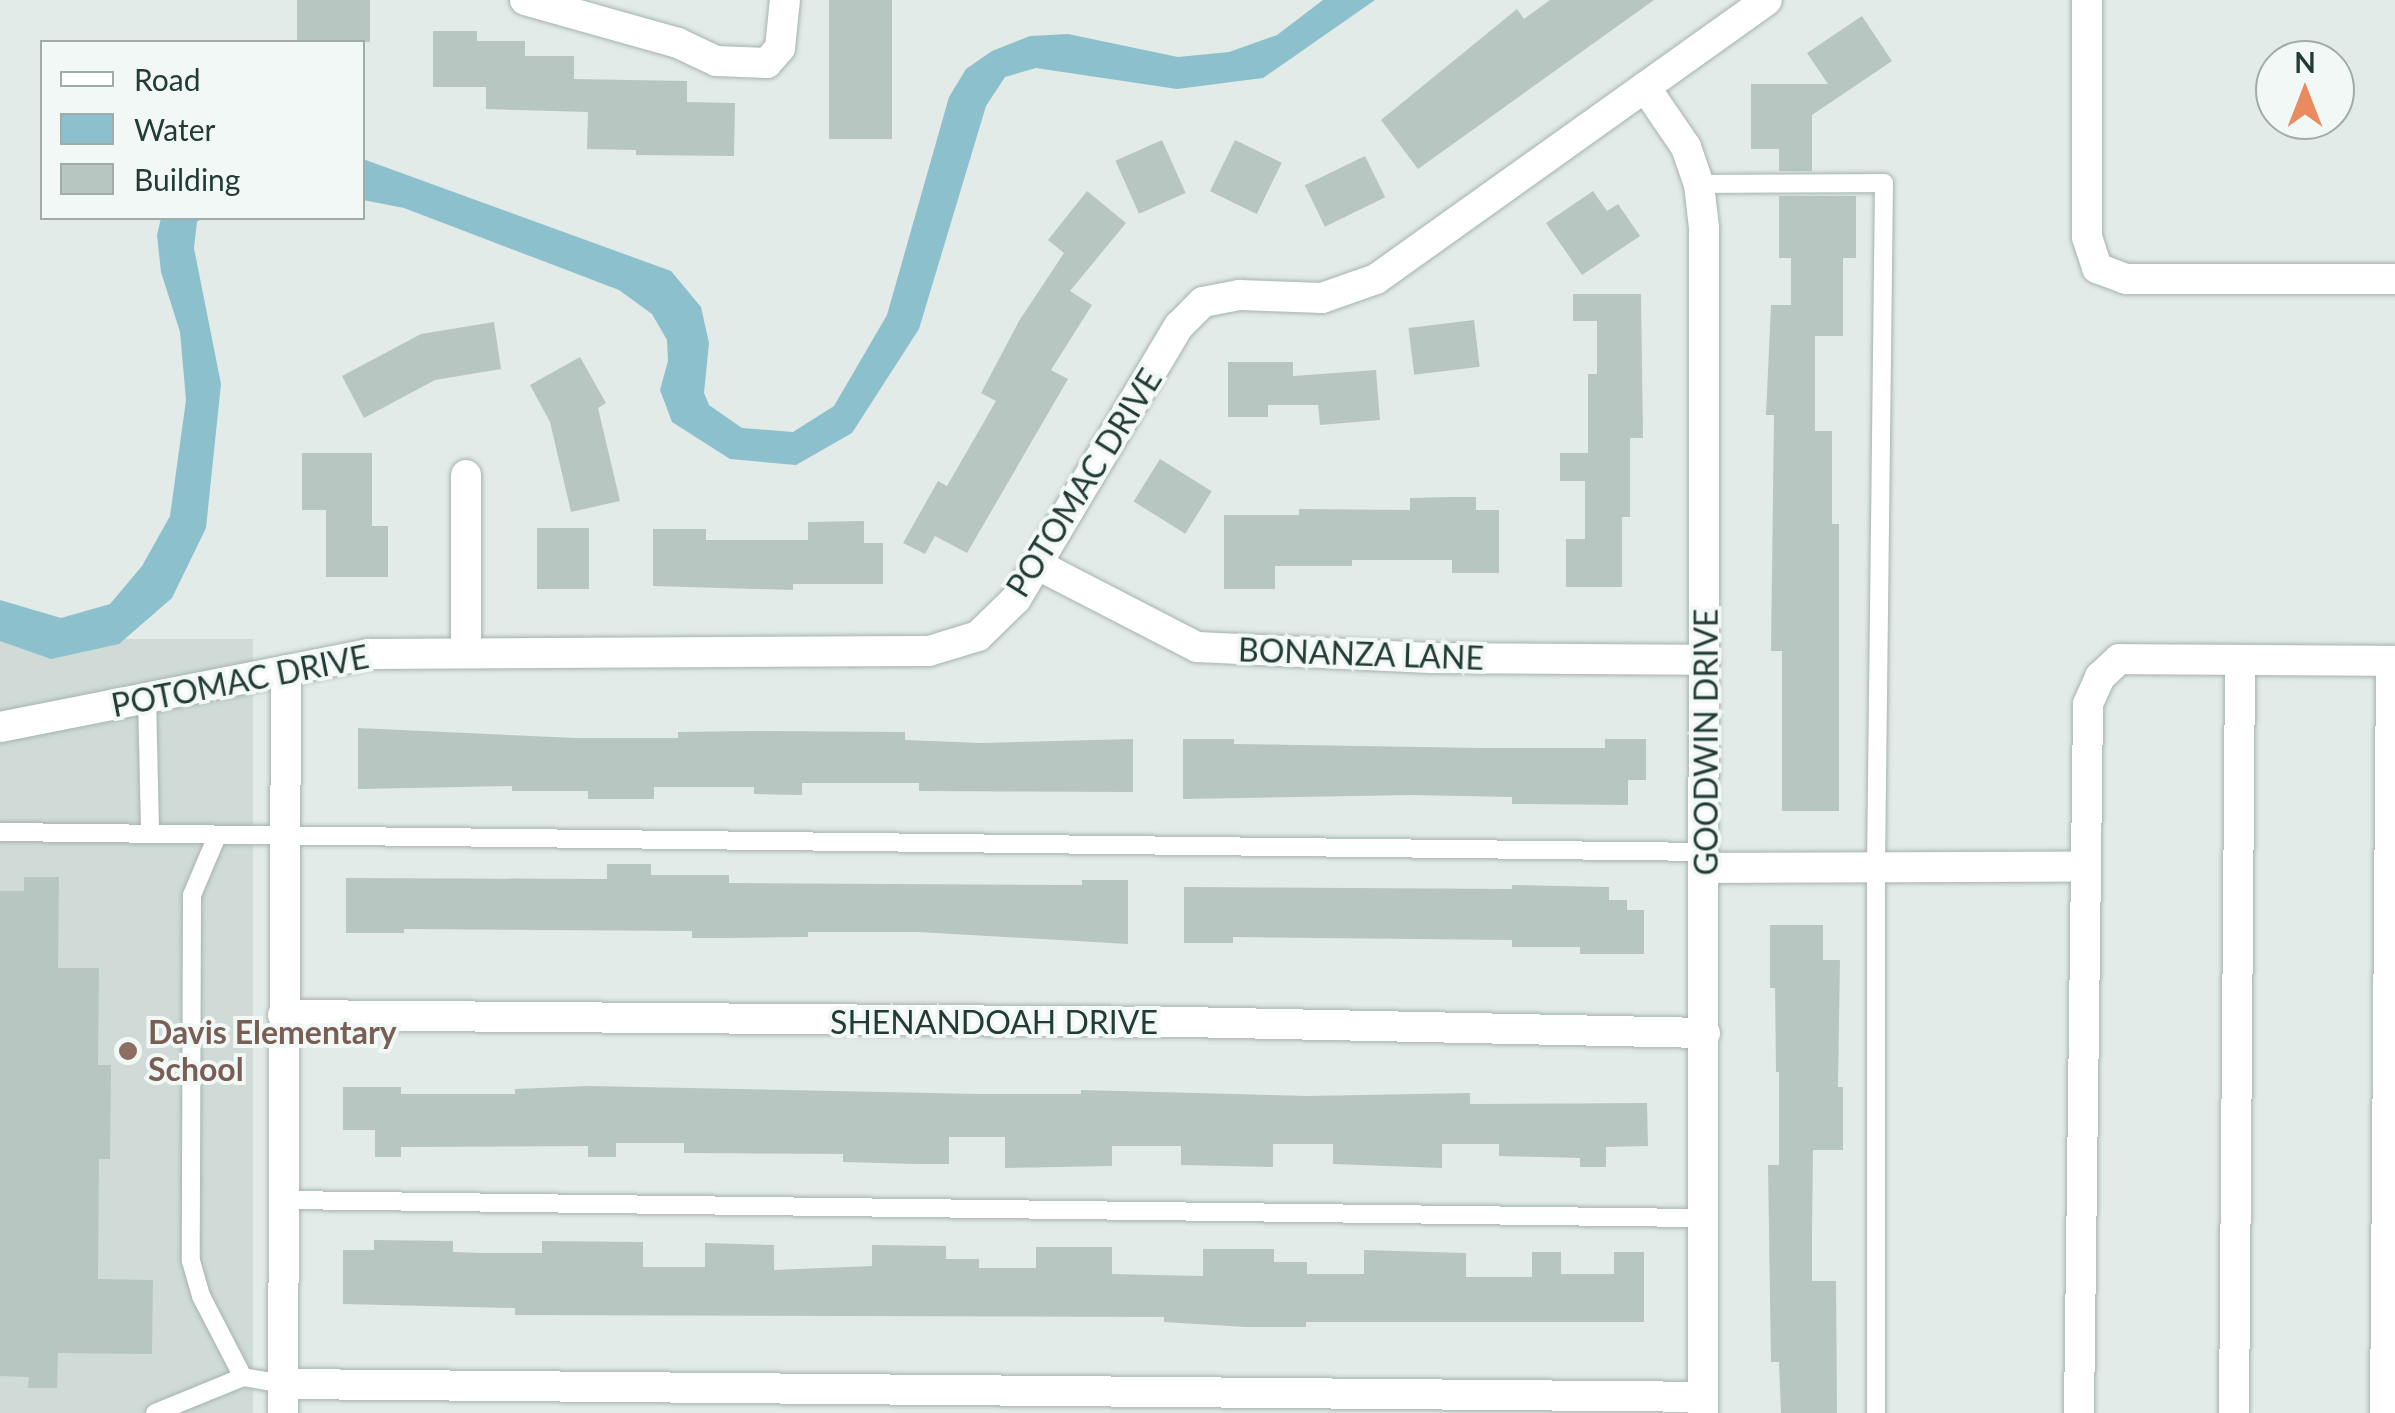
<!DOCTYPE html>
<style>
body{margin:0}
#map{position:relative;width:2395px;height:1413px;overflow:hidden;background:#e2ebe8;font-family:Lato,sans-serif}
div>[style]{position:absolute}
.built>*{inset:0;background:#d0dbd7;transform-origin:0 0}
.water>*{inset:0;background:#8dc0cd}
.building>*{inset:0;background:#b7c6c1;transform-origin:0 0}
.roads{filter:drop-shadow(0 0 2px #a5b3af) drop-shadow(0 0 2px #a5b3af)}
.lane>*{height:18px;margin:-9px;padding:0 9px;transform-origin:9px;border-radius:9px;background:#fff}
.street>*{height:30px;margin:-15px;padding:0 15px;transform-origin:15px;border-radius:15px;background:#fff}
.dots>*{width:28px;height:28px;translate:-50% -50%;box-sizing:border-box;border:5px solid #f2f8f5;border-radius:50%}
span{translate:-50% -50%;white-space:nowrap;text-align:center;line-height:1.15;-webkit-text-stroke:8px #f2f8f5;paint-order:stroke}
.street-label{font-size:32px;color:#233b36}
.education-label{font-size:32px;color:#785e54;font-weight:700}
.left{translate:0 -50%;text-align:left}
.legend{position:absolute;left:40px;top:40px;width:325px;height:180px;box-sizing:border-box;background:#f2f8f5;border:2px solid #9faca9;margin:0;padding:12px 18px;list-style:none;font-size:30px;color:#233b36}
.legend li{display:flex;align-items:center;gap:20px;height:50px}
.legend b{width:50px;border:2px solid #9faca9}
.north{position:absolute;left:2255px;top:40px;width:100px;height:100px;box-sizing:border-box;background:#f2f8f5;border:2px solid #9faca9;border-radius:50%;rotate:0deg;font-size:28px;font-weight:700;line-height:40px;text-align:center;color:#233b36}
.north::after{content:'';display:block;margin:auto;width:35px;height:45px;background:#ea8a61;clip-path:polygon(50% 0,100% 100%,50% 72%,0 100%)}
</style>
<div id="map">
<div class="built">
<div style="left:253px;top:639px;width:774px;height:258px;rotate:90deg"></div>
</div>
<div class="water">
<div style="clip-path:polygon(1323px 0,1375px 0,1263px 78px,1177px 89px,1036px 68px,1005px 77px,986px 106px,919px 329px,852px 433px,796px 465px,730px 459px,672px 422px,660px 390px,668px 361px,667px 340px,652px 314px,619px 290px,404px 208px,363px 200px,363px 159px,671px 271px,701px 307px,709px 343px,704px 393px,709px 405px,742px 428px,793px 432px,834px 406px,887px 315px,949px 97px,966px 69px,992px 51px,1030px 36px,1068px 34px,1178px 57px,1229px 52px,1277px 35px)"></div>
<div style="clip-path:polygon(161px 218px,202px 218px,197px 222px,194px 248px,221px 384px,206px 528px,172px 598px,119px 644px,51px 659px,0 641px,0 600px,61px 618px,110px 604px,142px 566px,170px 516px,186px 400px,180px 332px,161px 272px,157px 235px)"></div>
</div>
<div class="building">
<div style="left:297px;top:0;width:73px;height:42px"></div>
<div style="left:829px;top:0;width:63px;height:139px"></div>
<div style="clip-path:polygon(1550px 0,1654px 0,1418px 169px,1381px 120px,1517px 9px,1524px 19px)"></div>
<div style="clip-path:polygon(1862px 16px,1892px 61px,1812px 115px,1812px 171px,1779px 171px,1779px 149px,1751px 149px,1751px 84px,1828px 84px,1807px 53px)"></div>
<div style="clip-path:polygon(433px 31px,477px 31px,477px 41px,525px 41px,525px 56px,574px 56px,574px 79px,687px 81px,687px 102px,735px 103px,734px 156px,636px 155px,636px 150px,587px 149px,588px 112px,486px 109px,486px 87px,433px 87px)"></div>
<div style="left:1162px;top:140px;width:58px;height:51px;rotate:66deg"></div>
<div style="left:1235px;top:140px;width:52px;height:57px;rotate:26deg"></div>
<div style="left:1365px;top:156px;width:46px;height:67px;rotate:64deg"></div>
<div style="clip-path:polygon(1087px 191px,1126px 223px,1070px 291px,1092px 305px,1051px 370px,1068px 379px,967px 553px,935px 536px,925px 554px,903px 543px,938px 481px,947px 486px,996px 401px,981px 393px,1019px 321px,1064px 253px,1048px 240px)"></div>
<div style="clip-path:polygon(1593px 191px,1607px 211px,1618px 204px,1640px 236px,1582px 275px,1546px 223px)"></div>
<div style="clip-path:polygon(1779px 196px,1856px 196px,1856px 258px,1843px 258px,1843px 336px,1815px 336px,1815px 431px,1832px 431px,1832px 524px,1839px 524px,1839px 811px,1782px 811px,1782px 651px,1771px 651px,1774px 415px,1766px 415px,1771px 305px,1791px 305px,1791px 258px,1779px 258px)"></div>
<div style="clip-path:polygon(1573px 294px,1641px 294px,1643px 438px,1630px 438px,1630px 517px,1622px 517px,1622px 587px,1566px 587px,1566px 539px,1585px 539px,1585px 481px,1560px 481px,1560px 453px,1588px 453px,1588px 374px,1597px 374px,1597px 321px,1573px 321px)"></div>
<div style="left:1474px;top:320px;width:47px;height:66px;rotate:83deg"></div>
<div style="clip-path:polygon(494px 322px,501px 369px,435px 380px,364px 418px,342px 376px,421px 334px)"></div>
<div style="clip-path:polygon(580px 357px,606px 403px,598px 408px,620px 501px,571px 512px,550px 422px,530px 385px)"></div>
<div style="clip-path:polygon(1228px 362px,1293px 362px,1293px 376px,1376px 370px,1380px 420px,1320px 425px,1318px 405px,1268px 405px,1268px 417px,1228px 417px)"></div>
<div style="clip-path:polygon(302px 453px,372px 453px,372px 526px,388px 526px,388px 577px,326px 577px,326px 510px,302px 510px)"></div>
<div style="left:1160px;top:459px;width:61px;height:50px;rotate:32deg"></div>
<div style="clip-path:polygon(1452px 497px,1476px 497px,1476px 510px,1499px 510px,1499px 573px,1452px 573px,1452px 560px,1352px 560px,1352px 566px,1275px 566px,1275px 589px,1224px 589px,1224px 515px,1299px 515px,1299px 509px,1410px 510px,1410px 498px)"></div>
<div style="clip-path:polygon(864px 521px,864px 543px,883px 543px,883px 584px,793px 584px,793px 590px,653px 586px,653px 529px,706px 529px,706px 540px,808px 540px,808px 522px)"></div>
<div style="left:537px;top:528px;width:52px;height:61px"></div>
<div style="clip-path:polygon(358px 728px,575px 738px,678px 738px,678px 732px,754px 731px,905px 732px,905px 740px,981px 743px,1133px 739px,1133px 792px,919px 791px,919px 783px,802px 783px,802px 795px,754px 794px,754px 787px,654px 787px,654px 799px,588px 799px,588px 791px,512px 791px,512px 786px,358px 789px)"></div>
<div style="clip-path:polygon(1183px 739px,1234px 739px,1234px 744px,1481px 748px,1605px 748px,1605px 739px,1646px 739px,1646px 780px,1628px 780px,1628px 805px,1512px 804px,1512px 797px,1412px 795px,1183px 799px)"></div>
<div style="clip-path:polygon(607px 864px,651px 864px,651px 875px,729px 875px,729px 883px,1082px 885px,1082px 880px,1128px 880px,1128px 944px,918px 932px,808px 932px,808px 937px,729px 938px,692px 938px,692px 931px,404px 929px,404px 933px,346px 933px,346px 878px,607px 879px)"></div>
<div style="clip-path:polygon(24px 877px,59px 877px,58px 968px,99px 968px,98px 1065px,111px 1065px,110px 1159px,99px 1159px,98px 1279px,153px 1280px,152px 1354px,58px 1353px,57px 1388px,28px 1388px,29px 1377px,0 1376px,0 891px,24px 891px)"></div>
<div style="clip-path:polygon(1512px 885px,1609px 887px,1609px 900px,1627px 900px,1627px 910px,1644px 910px,1644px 954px,1580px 954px,1580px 947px,1512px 947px,1512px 940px,1233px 937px,1233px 943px,1184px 943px,1184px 887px,1512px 889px)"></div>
<div style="clip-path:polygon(1770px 925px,1823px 925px,1823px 960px,1840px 960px,1838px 1087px,1843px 1087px,1843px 1150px,1813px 1150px,1812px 1228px,1812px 1281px,1836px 1281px,1837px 1413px,1781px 1413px,1779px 1362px,1771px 1362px,1768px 1165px,1779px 1165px,1779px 1072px,1776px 1072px,1775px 988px,1770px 988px)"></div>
<div style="clip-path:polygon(588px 1086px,979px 1094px,1081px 1094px,1081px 1090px,1307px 1096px,1470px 1093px,1470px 1104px,1647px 1103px,1648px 1146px,1606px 1147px,1606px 1167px,1580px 1167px,1580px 1158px,1499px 1156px,1499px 1144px,1442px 1144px,1442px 1168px,1333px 1164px,1333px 1144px,1273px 1144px,1273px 1167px,1181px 1165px,1181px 1146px,1112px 1146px,1112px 1166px,1005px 1168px,1005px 1137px,949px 1137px,949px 1164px,916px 1164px,843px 1162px,843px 1154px,684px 1153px,684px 1143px,616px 1143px,616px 1157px,588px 1157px,588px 1146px,401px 1147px,401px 1157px,375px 1157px,375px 1130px,343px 1130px,343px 1087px,401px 1087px,401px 1094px,515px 1094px,515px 1089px)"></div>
<div style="clip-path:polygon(374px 1240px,453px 1241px,453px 1252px,483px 1253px,542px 1253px,542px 1241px,643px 1242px,643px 1267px,705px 1267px,705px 1243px,774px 1245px,774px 1270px,872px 1266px,872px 1245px,946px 1246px,946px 1259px,979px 1259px,979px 1268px,1036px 1268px,1036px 1247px,1112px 1247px,1112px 1274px,1203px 1276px,1203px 1249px,1274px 1249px,1274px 1262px,1307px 1262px,1307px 1274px,1364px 1274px,1364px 1250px,1466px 1253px,1466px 1277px,1532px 1277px,1532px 1252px,1561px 1252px,1561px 1274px,1614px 1274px,1614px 1252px,1644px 1252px,1644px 1322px,1306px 1322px,1306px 1327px,1246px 1327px,1164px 1322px,1164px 1317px,515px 1315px,515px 1308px,343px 1304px,343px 1250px,374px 1250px)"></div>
</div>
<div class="roads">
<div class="lane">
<div style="left:1699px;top:184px;width:185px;rotate:-0.3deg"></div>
<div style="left:1884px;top:183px;width:685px;rotate:90.67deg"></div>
<div style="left:1876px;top:868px;width:545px;rotate:90deg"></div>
<div style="left:147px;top:697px;width:137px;rotate:88.7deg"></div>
<div style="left:0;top:832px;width:1706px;rotate:0.67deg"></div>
<div style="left:217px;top:836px;width:64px;rotate:113deg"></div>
<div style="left:192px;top:895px;width:366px;rotate:90.2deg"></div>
<div style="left:191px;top:1261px;width:36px;rotate:74deg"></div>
<div style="left:201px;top:1296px;width:91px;rotate:62.6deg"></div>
<div style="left:283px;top:1200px;width:1421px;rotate:0.73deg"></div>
<div style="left:155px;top:1413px;width:95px;rotate:-22.2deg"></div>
<div style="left:243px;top:1377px;width:42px;rotate:9.7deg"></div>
</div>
<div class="street">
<div style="left:525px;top:0;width:159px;rotate:15.7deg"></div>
<div style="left:678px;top:43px;width:42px;rotate:25.3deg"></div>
<div style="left:716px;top:61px;width:51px;rotate:2.2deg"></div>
<div style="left:767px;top:63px;width:20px;rotate:-49deg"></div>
<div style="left:780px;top:48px;width:48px;rotate:-84.1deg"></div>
<div style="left:2087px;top:0;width:237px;rotate:90deg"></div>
<div style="left:2087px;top:237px;width:33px;rotate:72deg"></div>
<div style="left:2097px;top:268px;width:31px;rotate:21deg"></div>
<div style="left:2126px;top:279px;width:269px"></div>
<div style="left:1645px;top:87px;width:73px;rotate:55.7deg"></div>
<div style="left:1686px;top:147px;width:39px;rotate:71deg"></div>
<div style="left:1699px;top:184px;width:44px;rotate:83.5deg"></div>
<div style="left:1704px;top:228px;width:1185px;rotate:90.05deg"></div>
<div style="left:466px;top:475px;width:177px;rotate:90deg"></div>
<div style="left:1038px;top:565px;width:179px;rotate:27.3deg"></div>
<div style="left:1197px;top:647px;width:234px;rotate:2.7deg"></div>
<div style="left:1431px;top:658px;width:274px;rotate:0.4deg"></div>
<div style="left:0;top:727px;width:375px;rotate:-11.2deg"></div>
<div style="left:368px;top:654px;width:561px;rotate:-0.31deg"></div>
<div style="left:929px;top:651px;width:51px;rotate:-17deg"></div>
<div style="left:978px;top:636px;width:53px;rotate:-44.2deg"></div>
<div style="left:1016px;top:599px;width:318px;rotate:-59.2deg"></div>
<div style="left:1179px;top:326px;width:34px;rotate:-45deg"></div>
<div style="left:1203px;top:302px;width:38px;rotate:-11deg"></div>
<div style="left:1240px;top:295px;width:82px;rotate:2.1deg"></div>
<div style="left:1322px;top:298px;width:57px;rotate:-19.4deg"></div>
<div style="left:1376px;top:279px;width:480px;rotate:-35.5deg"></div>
<div style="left:1706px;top:868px;width:380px;rotate:-0.2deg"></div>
<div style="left:283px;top:1015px;width:901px;rotate:0.45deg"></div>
<div style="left:1184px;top:1022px;width:521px;rotate:1.21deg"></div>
<div style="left:284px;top:1384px;width:1419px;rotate:0.52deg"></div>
<div style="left:283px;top:1413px;width:743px;rotate:-89.77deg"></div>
<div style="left:2079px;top:1413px;width:709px;rotate:-89.27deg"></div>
<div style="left:2088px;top:704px;width:30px;rotate:-66deg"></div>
<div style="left:2100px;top:677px;width:26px;rotate:-43deg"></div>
<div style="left:2119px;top:659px;width:276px;rotate:0.4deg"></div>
<div style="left:2234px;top:1413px;width:753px;rotate:-89.54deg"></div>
<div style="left:2385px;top:1413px;width:752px;rotate:-89.54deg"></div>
</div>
</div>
<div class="dots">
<div style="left:128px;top:1051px;background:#8d6e63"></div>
</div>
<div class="street-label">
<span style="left:1084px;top:483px;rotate:-58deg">POTOMAC DRIVE</span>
<span style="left:1361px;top:654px;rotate:2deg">BONANZA LANE</span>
<span style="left:240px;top:681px;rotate:-11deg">POTOMAC DRIVE</span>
<span style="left:1706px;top:742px;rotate:-90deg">GOODWIN DRIVE</span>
<span style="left:994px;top:1022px">SHENANDOAH DRIVE</span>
</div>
<div class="education-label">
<span class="left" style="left:148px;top:1051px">Davis Elementary<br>School</span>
</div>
<ul class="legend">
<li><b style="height:12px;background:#fff"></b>Road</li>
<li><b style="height:28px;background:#8dc0cd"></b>Water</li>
<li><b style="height:28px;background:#b7c6c1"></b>Building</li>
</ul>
<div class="north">N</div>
</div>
